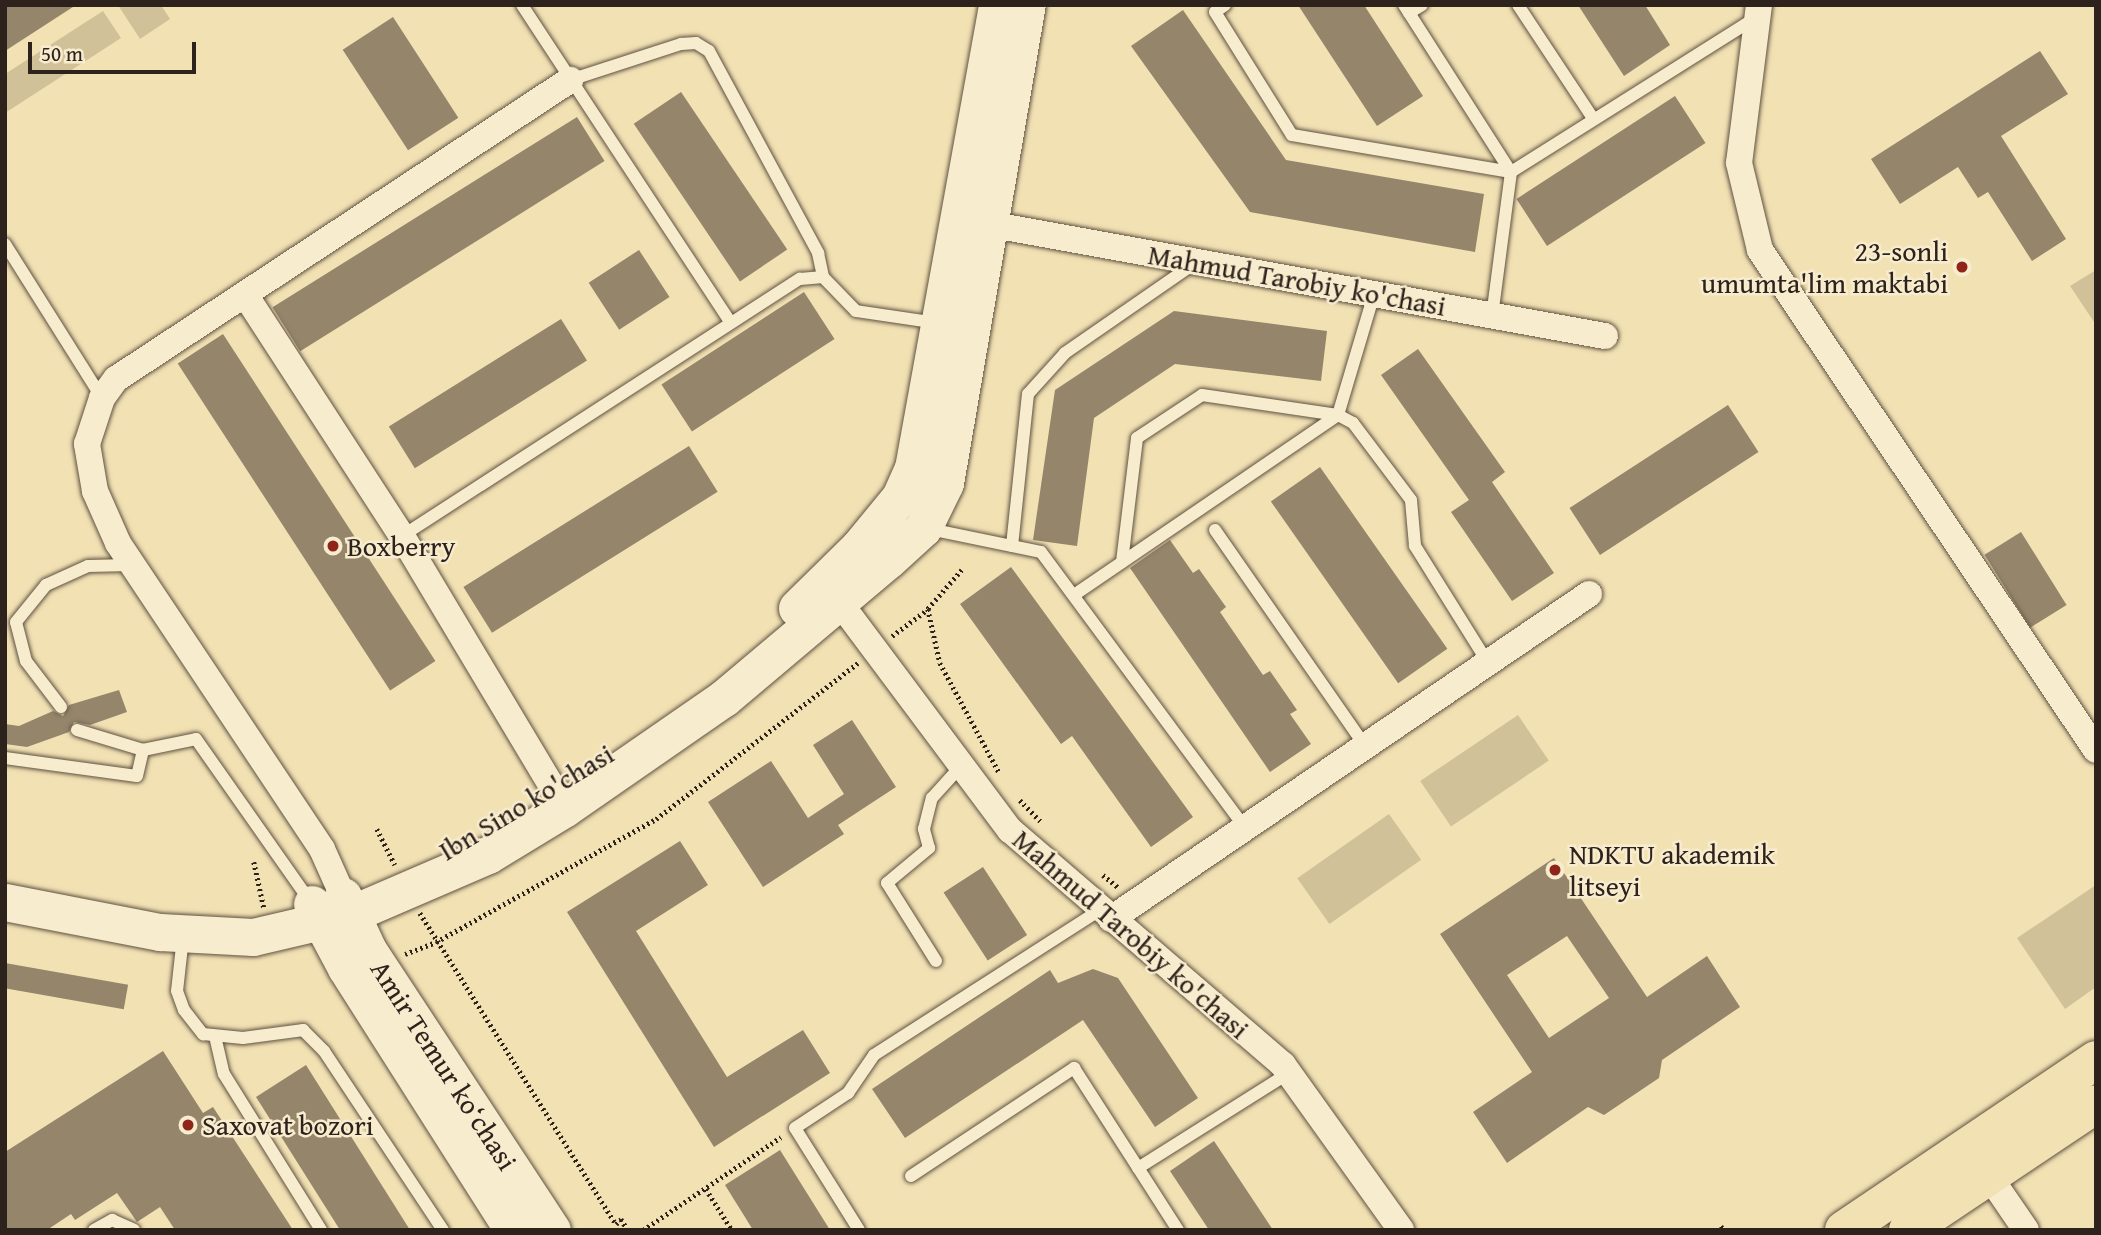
<!DOCTYPE html>
<meta charset="utf-8">
<style>
body{margin:0}
#map{position:relative;width:2101px;height:1235px;overflow:hidden;background:#f2e1b3;font-family:"Gentium Book Plus",serif}
div>[style]{position:absolute}
.green>*{inset:0;background:#d1c199;transform-origin:0 0}
.building>*{inset:0;background:#94856b;transform-origin:0 0}
.path>*{height:4.5px;margin-top:-2.25px;transform-origin:0;background:repeating-linear-gradient(90deg,#2e221c 0 2px,transparent 0 5.5px)}
.roads{filter:drop-shadow(0 0 2px #5f5242) drop-shadow(0 0 2px #5f5242)}
.lane>*{height:12px;margin:-6px;padding:0 6px;transform-origin:6px;border-radius:6px;background:#f7ecce}
.street>*{height:26px;margin:-13px;padding:0 13px;transform-origin:13px;border-radius:13px;background:#f7ecce}
.secondary>*{height:37px;margin:-18.5px;padding:0 18.5px;transform-origin:18.5px;border-radius:18.5px;background:#f7ecce}
.primary>*{height:38px;margin:-19px;padding:0 19px;transform-origin:19px;border-radius:19px;background:#f2e1b3}
.dots>*{width:19px;height:19px;translate:-50% -50%;box-sizing:border-box;border:4px solid #f7ecce;border-radius:50%}
span{translate:-50% -50%;white-space:nowrap;text-align:center;line-height:1.15;-webkit-text-stroke:5px #f7ecce;paint-order:stroke}
.poi-label{font-size:28px;color:#2e221c}
.right{translate:-100% -50%;text-align:right}
.left{translate:0 -50%;text-align:left}
.street-label{font-size:28px;color:#2e221c}
.frame{position:absolute;inset:0;border:7px solid #2e221c;pointer-events:none}
.scale{position:absolute;left:28px;top:42px;width:168px;height:32px;box-sizing:border-box;border:4px solid #2e221c;border-top:0;padding-left:9px;font-size:21px;line-height:24px;white-space:nowrap;color:#2e221c;-webkit-text-stroke:5px #f7ecce;paint-order:stroke}
</style>
<div id="map">
<div class="green">
<div style="clip-path:polygon(118px 5px,161px 5px,170px 19px,140px 39px)"></div>
<div style="clip-path:polygon(103px 11px,121px 38px,5px 113px,5px 74px)"></div>
<div style="clip-path:polygon(2096px 270px,2096px 325px,2070px 286px)"></div>
<div style="left:1518px;top:715px;width:55px;height:118px;rotate:56deg"></div>
<div style="left:1389px;top:814px;width:56px;height:112px;rotate:55deg"></div>
<div style="clip-path:polygon(2096px 885px,2096px 987px,2065px 1009px,2017px 938px)"></div>
</div>
<div class="building">
<div style="clip-path:polygon(5px 5px,76px 5px,5px 51px)"></div>
<div style="clip-path:polygon(1298px 5px,1364px 5px,1423px 96px,1377px 126px)"></div>
<div style="clip-path:polygon(1578px 5px,1645px 5px,1670px 45px,1624px 76px)"></div>
<div style="clip-path:polygon(1183px 10px,1286px 160px,1484px 194px,1475px 252px,1250px 212px,1131px 46px)"></div>
<div style="left:393px;top:17px;width:120px;height:60px;rotate:57deg"></div>
<div style="clip-path:polygon(2040px 51px,2068px 94px,2001px 136px,2066px 239px,2032px 261px,1988px 192px,1978px 198px,1958px 167px,1900px 204px,1871px 159px)"></div>
<div style="left:681px;top:92px;width:190px;height:57px;rotate:56deg"></div>
<div style="left:1675px;top:96px;width:56px;height:189px;rotate:57deg"></div>
<div style="left:577px;top:117px;width:52px;height:359px;rotate:58deg"></div>
<div style="left:639px;top:250px;width:56px;height:60px;rotate:57deg"></div>
<div style="left:804px;top:292px;width:56px;height:170px;rotate:57deg"></div>
<div style="clip-path:polygon(1174px 311px,1327px 331px,1321px 381px,1175px 364px,1094px 418px,1077px 546px,1033px 540px,1055px 390px)"></div>
<div style="left:561px;top:319px;width:49px;height:203px;rotate:58deg"></div>
<div style="left:223px;top:334px;width:390px;height:54px;rotate:57deg"></div>
<div style="clip-path:polygon(1418px 349px,1505px 472px,1492px 482px,1554px 573px,1512px 601px,1451px 512px,1469px 500px,1381px 375px)"></div>
<div style="left:1728px;top:405px;width:56px;height:189px;rotate:57deg"></div>
<div style="left:689px;top:446px;width:54px;height:266px;rotate:58deg"></div>
<div style="left:1320px;top:467px;width:222px;height:60px;rotate:55deg"></div>
<div style="left:2021px;top:532px;width:86px;height:43px;rotate:58deg"></div>
<div style="clip-path:polygon(1170px 540px,1193px 573px,1199px 569px,1226px 607px,1220px 612px,1263px 675px,1270px 671px,1297px 710px,1290px 714px,1311px 744px,1270px 772px,1130px 568px)"></div>
<div style="clip-path:polygon(1011px 567px,1193px 817px,1151px 847px,1072px 736px,1061px 744px,960px 604px)"></div>
<div style="clip-path:polygon(119px 690px,127px 712px,90px 725px,74px 722px,69px 732px,27px 747px,5px 744px,5px 724px,19px 726px,53px 711px,63px 716px,69px 705px)"></div>
<div style="clip-path:polygon(852px 720px,896px 787px,838px 825px,844px 834px,763px 887px,708px 802px,771px 761px,808px 818px,844px 794px,813px 745px)"></div>
<div style="clip-path:polygon(680px 841px,708px 885px,636px 931px,727px 1077px,803px 1030px,830px 1073px,714px 1147px,567px 912px)"></div>
<div style="clip-path:polygon(evenodd,1554px 858px,1647px 997px,1707px 956px,1740px 1007px,1662px 1060px,1659px 1078px,1604px 1115px,1588px 1107px,1507px 1163px,1473px 1112px,1532px 1072px,1440px 934px,1554px 858px,1567px 936px,1609px 998px,1549px 1038px,1507px 975px,1567px 936px)"></div>
<div style="left:983px;top:867px;width:81px;height:47px;rotate:57deg"></div>
<div style="left:5px;top:963px;width:125px;height:25px;rotate:10deg"></div>
<div style="clip-path:polygon(1093px 969px,1118px 978px,1198px 1098px,1155px 1127px,1083px 1020px,905px 1138px,872px 1089px,1050px 970px,1058px 983px)"></div>
<div style="clip-path:polygon(163px 1051px,203px 1113px,213px 1107px,293px 1230px,175px 1230px,160px 1207px,137px 1222px,117px 1193px,75px 1220px,71px 1214px,47px 1230px,5px 1230px,5px 1152px)"></div>
<div style="clip-path:polygon(306px 1065px,410px 1230px,340px 1230px,256px 1097px)"></div>
<div style="clip-path:polygon(1214px 1141px,1273px 1230px,1209px 1230px,1170px 1171px)"></div>
<div style="clip-path:polygon(780px 1150px,830px 1230px,753px 1230px,725px 1185px)"></div>
</div>
<div class="path">
<div style="left:962px;top:570px;width:52px;rotate:131.1deg"></div>
<div style="left:928px;top:609px;width:55px;rotate:77.5deg"></div>
<div style="left:940px;top:663px;width:126px;rotate:61.6deg"></div>
<div style="left:892px;top:636px;width:45px;rotate:-36.9deg"></div>
<div style="left:1020px;top:800px;width:30px;rotate:46deg"></div>
<div style="left:377px;top:829px;width:40px;rotate:63.4deg"></div>
<div style="left:254px;top:862px;width:47px;rotate:77.7deg"></div>
<div style="left:1103px;top:875px;width:19px;rotate:39deg"></div>
<div style="left:420px;top:913px;width:368px;rotate:57.8deg"></div>
<div style="left:616px;top:1224px;width:7px;rotate:-45deg"></div>
<div style="left:621px;top:1219px;width:13px;rotate:58deg"></div>
<div style="left:405px;top:954px;width:33px;rotate:-21deg"></div>
<div style="left:436px;top:942px;width:252px;rotate:-29.2deg"></div>
<div style="left:656px;top:819px;width:255px;rotate:-37.7deg"></div>
<div style="left:706px;top:1189px;width:49px;rotate:57.6deg"></div>
<div style="left:1721px;top:1226px;width:5px;rotate:53deg"></div>
<div style="left:643px;top:1230px;width:166px;rotate:-34deg"></div>
</div>
<div class="roads">
<div class="lane">
<div style="left:522px;top:5px;width:379px;rotate:56.7deg"></div>
<div style="left:1225px;top:5px;width:12px;rotate:145deg"></div>
<div style="left:1215px;top:12px;width:145px;rotate:58deg"></div>
<div style="left:1292px;top:135px;width:222px;rotate:9.6deg"></div>
<div style="left:1511px;top:172px;width:291px;rotate:-32.2deg"></div>
<div style="left:1404px;top:5px;width:198px;rotate:57.4deg"></div>
<div style="left:1511px;top:172px;width:145px;rotate:97.5deg"></div>
<div style="left:1518px;top:5px;width:134px;rotate:56.5deg"></div>
<div style="left:1409px;top:13px;width:15px;rotate:-32deg"></div>
<div style="left:570px;top:80px;width:117px;rotate:-18deg"></div>
<div style="left:681px;top:44px;width:15px;rotate:-4deg"></div>
<div style="left:696px;top:43px;width:15px;rotate:32deg"></div>
<div style="left:709px;top:51px;width:230px;rotate:61.6deg"></div>
<div style="left:818px;top:253px;width:25px;rotate:78deg"></div>
<div style="left:5px;top:244px;width:182px;rotate:57.8deg"></div>
<div style="left:925px;top:528px;width:118px;rotate:11.7deg"></div>
<div style="left:1041px;top:552px;width:343px;rotate:53.5deg"></div>
<div style="left:1215px;top:530px;width:263px;rotate:55.2deg"></div>
<div style="left:402px;top:536px;width:474px;rotate:-32.9deg"></div>
<div style="left:800px;top:279px;width:23px;rotate:-5deg"></div>
<div style="left:823px;top:277px;width:47px;rotate:45.9deg"></div>
<div style="left:856px;top:311px;width:82px;rotate:8.4deg"></div>
<div style="left:1012px;top:546px;width:153px;rotate:-84deg"></div>
<div style="left:1028px;top:394px;width:55px;rotate:-47.9deg"></div>
<div style="left:1065px;top:353px;width:155px;rotate:-34.7deg"></div>
<div style="left:1122px;top:562px;width:125px;rotate:-83.1deg"></div>
<div style="left:1137px;top:438px;width:78px;rotate:-33.5deg"></div>
<div style="left:1202px;top:395px;width:137px;rotate:8.4deg"></div>
<div style="left:1338px;top:415px;width:17px;rotate:28deg"></div>
<div style="left:1353px;top:423px;width:96px;rotate:53deg"></div>
<div style="left:1411px;top:500px;width:46px;rotate:85deg"></div>
<div style="left:1415px;top:546px;width:138px;rotate:58deg"></div>
<div style="left:1074px;top:595px;width:320px;rotate:-34.3deg"></div>
<div style="left:1338px;top:415px;width:126px;rotate:-73.4deg"></div>
<div style="left:61px;top:707px;width:58px;rotate:-127.3deg"></div>
<div style="left:26px;top:661px;width:40px;rotate:-104.4deg"></div>
<div style="left:16px;top:622px;width:48px;rotate:-51deg"></div>
<div style="left:46px;top:585px;width:46px;rotate:-24.3deg"></div>
<div style="left:88px;top:566px;width:42px;rotate:-1.4deg"></div>
<div style="left:77px;top:730px;width:69px;rotate:16.9deg"></div>
<div style="left:143px;top:750px;width:54px;rotate:-11.7deg"></div>
<div style="left:196px;top:739px;width:198px;rotate:54.9deg"></div>
<div style="left:5px;top:758px;width:133px;rotate:7.8deg"></div>
<div style="left:137px;top:776px;width:27px;rotate:-77deg"></div>
<div style="left:183px;top:937px;width:54px;rotate:96.3deg"></div>
<div style="left:177px;top:991px;width:20px;rotate:70deg"></div>
<div style="left:184px;top:1010px;width:31px;rotate:52deg"></div>
<div style="left:203px;top:1034px;width:40px;rotate:5.7deg"></div>
<div style="left:243px;top:1038px;width:61px;rotate:-7.6deg"></div>
<div style="left:303px;top:1030px;width:30px;rotate:45deg"></div>
<div style="left:324px;top:1051px;width:215px;rotate:56.4deg"></div>
<div style="left:936px;top:961px;width:92px;rotate:-122.1deg"></div>
<div style="left:887px;top:883px;width:55px;rotate:-39.8deg"></div>
<div style="left:929px;top:848px;width:20px;rotate:-105deg"></div>
<div style="left:924px;top:829px;width:32px;rotate:-76deg"></div>
<div style="left:932px;top:798px;width:43px;rotate:-47.8deg"></div>
<div style="left:215px;top:1036px;width:39px;rotate:77deg"></div>
<div style="left:224px;top:1074px;width:184px;rotate:58.1deg"></div>
<div style="left:1138px;top:1168px;width:178px;rotate:-32.2deg"></div>
<div style="left:911px;top:1176px;width:196px;rotate:-33.5deg"></div>
<div style="left:1074px;top:1068px;width:193px;rotate:57.3deg"></div>
<div style="left:94px;top:1230px;width:21px;rotate:-29deg"></div>
<div style="left:112px;top:1220px;width:24px;rotate:24deg"></div>
<div style="left:859px;top:1230px;width:120px;rotate:-122.1deg"></div>
<div style="left:795px;top:1128px;width:64px;rotate:-33.4deg"></div>
<div style="left:848px;top:1093px;width:46px;rotate:-55.6deg"></div>
<div style="left:874px;top:1055px;width:269px;rotate:-32.7deg"></div>
</div>
<div class="street">
<div style="left:1759px;top:5px;width:159px;rotate:97.2deg"></div>
<div style="left:1739px;top:163px;width:89px;rotate:76.4deg"></div>
<div style="left:1760px;top:250px;width:602px;rotate:56.1deg"></div>
<div style="left:988px;top:224px;width:627px;rotate:10.29deg"></div>
<div style="left:246px;top:296px;width:286px;rotate:57deg"></div>
<div style="left:402px;top:536px;width:317px;rotate:59.1deg"></div>
<div style="left:828px;top:587px;width:304px;rotate:53.2deg"></div>
<div style="left:1010px;top:830px;width:360px;rotate:40.7deg"></div>
<div style="left:1283px;top:1065px;width:203px;rotate:54.4deg"></div>
<div style="left:343px;top:896px;width:51px;rotate:-114.1deg"></div>
<div style="left:322px;top:849px;width:368px;rotate:-123.7deg"></div>
<div style="left:118px;top:543px;width:57px;rotate:-113.9deg"></div>
<div style="left:95px;top:491px;width:48px;rotate:-99.7deg"></div>
<div style="left:87px;top:444px;width:48px;rotate:-71.9deg"></div>
<div style="left:102px;top:398px;width:24px;rotate:-54deg"></div>
<div style="left:116px;top:379px;width:544px;rotate:-33.37deg"></div>
<div style="left:1111px;top:919px;width:578px;rotate:-34.21deg"></div>
<div style="left:1989px;top:1176px;width:65px;rotate:55.6deg"></div>
</div>
<div class="secondary">
<div style="left:797px;top:608px;width:87px;rotate:-44.5deg"></div>
<div style="left:859px;top:547px;width:65px;rotate:-50.6deg"></div>
<div style="left:900px;top:497px;width:32px;rotate:-66deg"></div>
<div style="left:913px;top:468px;width:471px;rotate:-79.7deg"></div>
<div style="left:343px;top:896px;width:60px;rotate:65.2deg"></div>
<div style="left:368px;top:950px;width:335px;rotate:56.7deg"></div>
<div style="left:5px;top:902px;width:158px;rotate:11deg"></div>
<div style="left:160px;top:932px;width:93px;rotate:3.1deg"></div>
<div style="left:253px;top:937px;width:101px;rotate:-13.2deg"></div>
<div style="left:351px;top:914px;width:149px;rotate:-23.3deg"></div>
<div style="left:488px;top:855px;width:90px;rotate:-31.4deg"></div>
<div style="left:565px;top:808px;width:193px;rotate:-34.7deg"></div>
<div style="left:724px;top:698px;width:214px;rotate:-40.1deg"></div>
<div style="left:888px;top:560px;width:47px;rotate:-42.4deg"></div>
<div style="left:923px;top:528px;width:50px;rotate:-63.9deg"></div>
<div style="left:945px;top:483px;width:485px;rotate:-80.3deg"></div>
<div style="left:312px;top:904px;width:72px;rotate:62deg"></div>
<div style="left:346px;top:968px;width:311px;rotate:57.5deg"></div>
</div>
<div class="primary">
<div style="left:1844px;top:1230px;width:304px;rotate:-34deg"></div>
<div style="left:1908px;top:1230px;width:226px;rotate:-33.8deg"></div>
</div>
</div>
<div class="dots">
<div style="left:1962px;top:267px;background:#8f2418"></div>
<div style="left:333px;top:546px;background:#8f2418"></div>
<div style="left:1555px;top:870px;background:#8f2418"></div>
<div style="left:188px;top:1125px;background:#8f2418"></div>
</div>
<div class="poi-label">
<span class="right" style="left:1948px;top:267px">23-sonli<br>umumta'lim maktabi</span>
<span class="left" style="left:347px;top:546px">Boxberry</span>
<span class="left" style="left:1569px;top:870px">NDKTU akademik<br>litseyi</span>
<span class="left" style="left:202px;top:1125px">Saxovat bozori</span>
</div>
<div class="street-label">
<span style="left:1297px;top:280px;rotate:10deg">Mahmud Tarobiy ko'chasi</span>
<span style="left:526px;top:802px;rotate:-31deg">Ibn Sino ko'chasi</span>
<span style="left:1131px;top:934px;rotate:41deg">Mahmud Tarobiy ko'chasi</span>
<span style="left:444px;top:1065px;rotate:57deg">Amir Temur ko‘chasi</span>
</div>
<div class="frame"></div>
<div class="scale">50 m</div>
</div>
